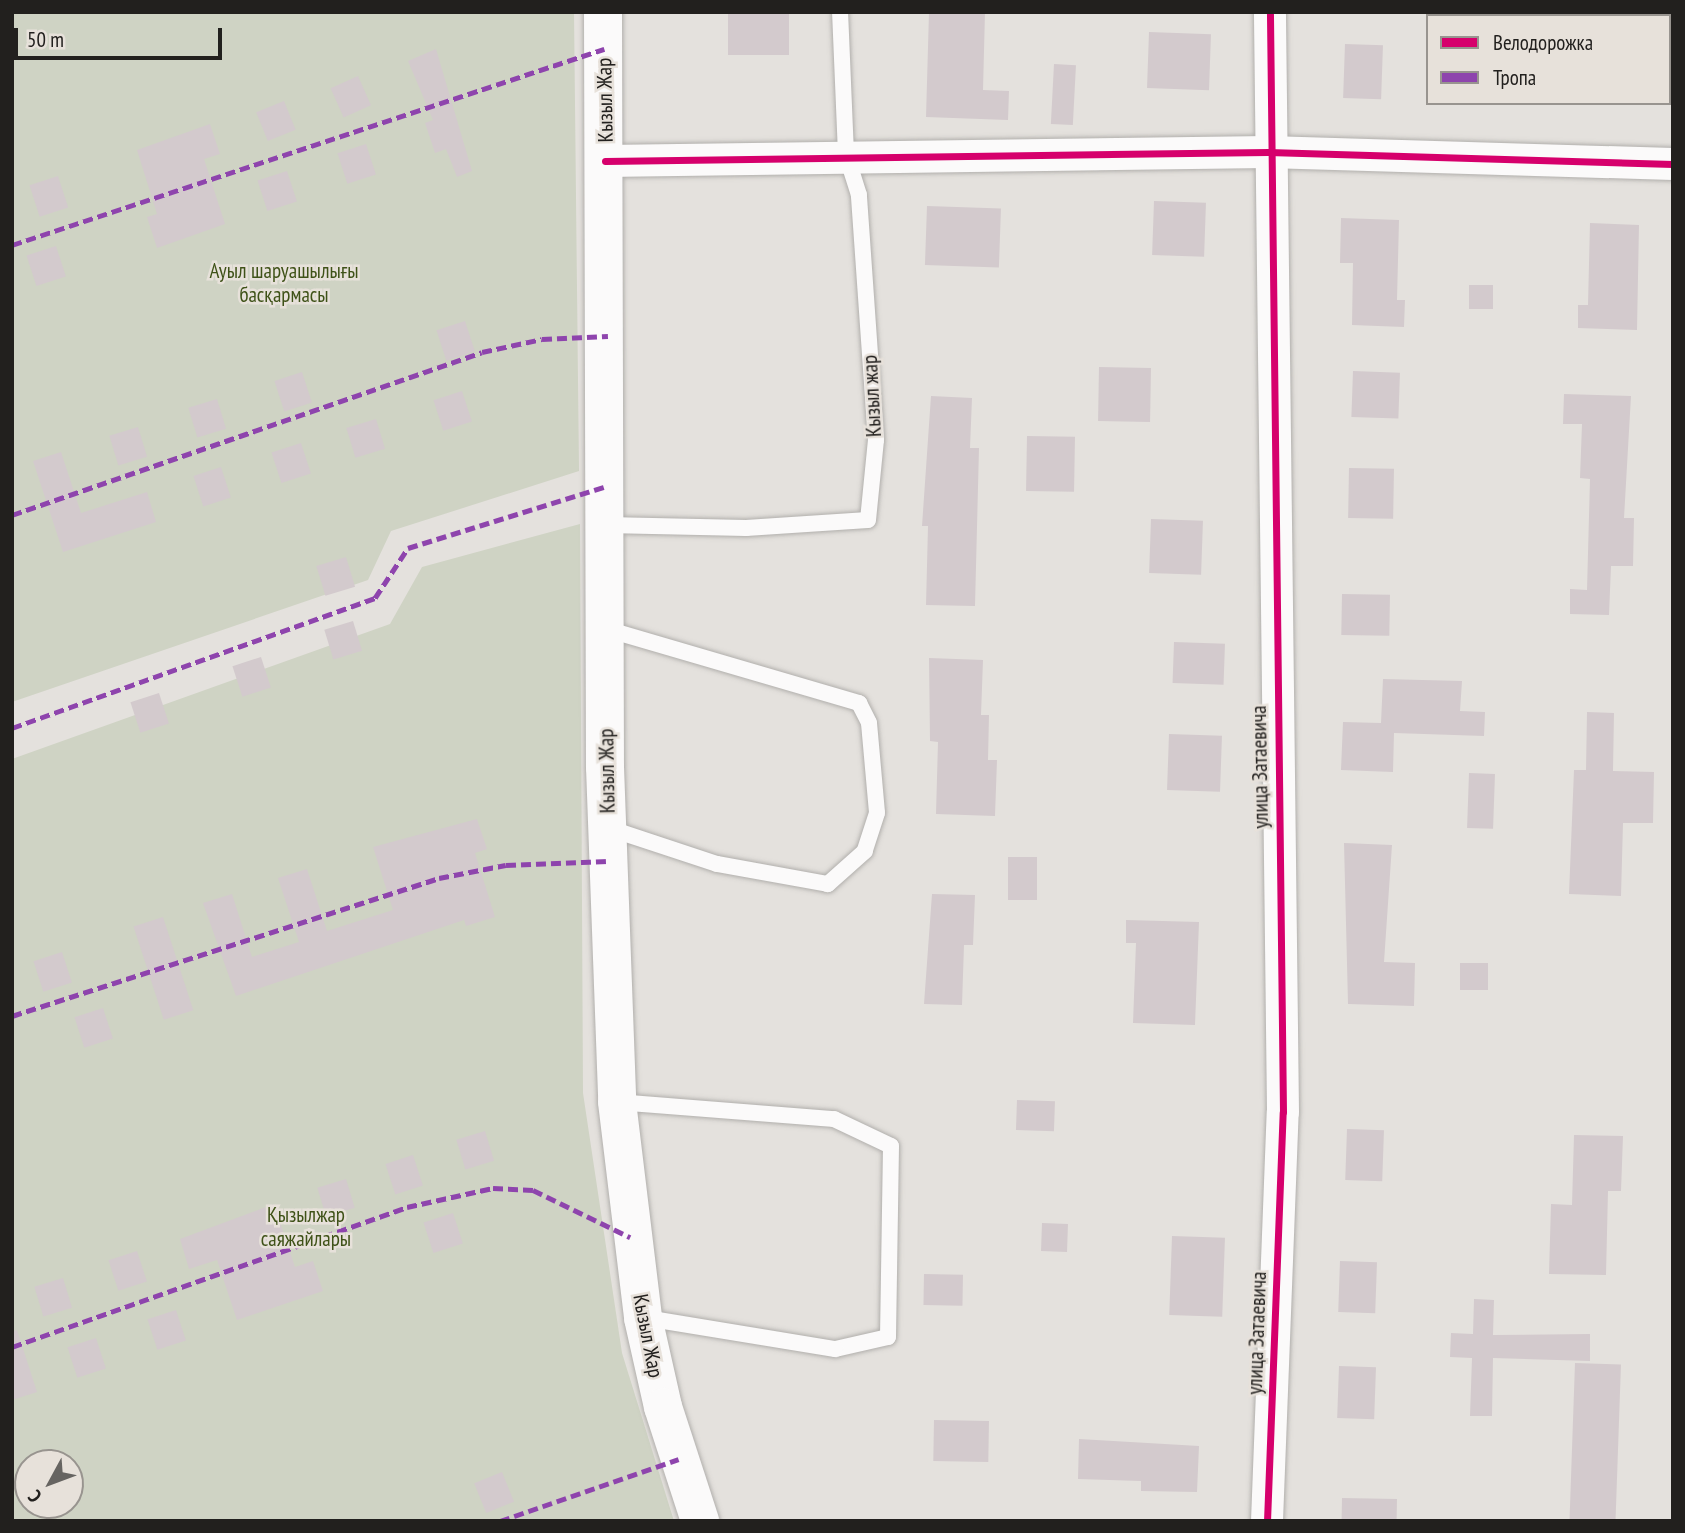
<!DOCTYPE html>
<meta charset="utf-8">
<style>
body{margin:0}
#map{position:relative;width:1685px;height:1533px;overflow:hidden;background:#e4e1dd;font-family:"PT Sans Narrow",sans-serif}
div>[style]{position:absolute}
.green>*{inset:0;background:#cfd3c4}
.building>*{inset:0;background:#d3cacd;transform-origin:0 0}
.roads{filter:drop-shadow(0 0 2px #b1afac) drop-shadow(0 0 2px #b1afac)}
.service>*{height:16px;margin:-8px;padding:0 8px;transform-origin:8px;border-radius:8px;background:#fbfafa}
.minor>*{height:32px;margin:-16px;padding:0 16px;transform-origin:16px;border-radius:16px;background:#fbfafa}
.secondary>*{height:38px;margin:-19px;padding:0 19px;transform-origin:19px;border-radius:19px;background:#fbfafa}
.quiet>*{height:5px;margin-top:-2.5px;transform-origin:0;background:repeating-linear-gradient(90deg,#8e44ad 0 10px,transparent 0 15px)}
.cycleway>*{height:7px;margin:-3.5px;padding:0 3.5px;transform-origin:3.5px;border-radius:3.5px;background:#d6006c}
span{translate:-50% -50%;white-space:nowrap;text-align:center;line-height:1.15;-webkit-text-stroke:5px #e7e1da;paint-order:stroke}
.street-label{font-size:21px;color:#22201e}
.park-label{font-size:21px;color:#3f5218}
.frame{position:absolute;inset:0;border:14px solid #22201e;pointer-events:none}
.legend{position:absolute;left:1426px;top:14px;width:245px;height:91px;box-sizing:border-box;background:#e7e1da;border:2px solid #98948f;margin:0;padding:9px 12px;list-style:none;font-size:21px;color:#22201e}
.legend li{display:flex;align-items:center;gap:14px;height:35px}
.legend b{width:35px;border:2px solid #98948f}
.north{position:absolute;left:14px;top:1449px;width:70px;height:70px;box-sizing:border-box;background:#e7e1da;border:2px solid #98948f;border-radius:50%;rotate:229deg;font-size:19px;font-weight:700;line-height:28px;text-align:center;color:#22201e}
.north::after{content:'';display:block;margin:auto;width:24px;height:32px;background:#666461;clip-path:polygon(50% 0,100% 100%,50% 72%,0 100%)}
.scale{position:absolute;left:14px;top:28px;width:208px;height:32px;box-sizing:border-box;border:4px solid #22201e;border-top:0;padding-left:9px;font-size:21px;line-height:24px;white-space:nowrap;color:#22201e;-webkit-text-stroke:5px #e7e1da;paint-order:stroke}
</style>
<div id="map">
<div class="green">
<div style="clip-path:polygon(12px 12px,574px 12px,579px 471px,391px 531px,368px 580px,12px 702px)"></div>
<div style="clip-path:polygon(evenodd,580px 524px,583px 1093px,622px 1353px,674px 1521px,12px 1521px,12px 759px,390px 624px,422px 567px,580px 524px,28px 1463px,70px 1463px,70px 1505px,28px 1505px,28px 1463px)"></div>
</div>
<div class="building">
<div style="left:728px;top:12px;width:61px;height:43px"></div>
<div style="clip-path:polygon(929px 12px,985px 12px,983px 90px,1009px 91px,1008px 120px,926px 117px)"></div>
<div style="left:1149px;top:32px;width:62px;height:56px;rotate:2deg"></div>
<div style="left:1345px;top:44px;width:38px;height:54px;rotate:2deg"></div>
<div style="clip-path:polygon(436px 49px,472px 171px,457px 177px,446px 149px,435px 153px,425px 123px,433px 120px,408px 61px)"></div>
<div style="left:1054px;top:64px;width:22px;height:60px;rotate:3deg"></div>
<div style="left:358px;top:76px;width:32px;height:30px;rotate:66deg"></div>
<div style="left:284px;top:101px;width:31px;height:30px;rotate:68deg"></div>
<div style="clip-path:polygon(210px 124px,220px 154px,204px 159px,225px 224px,157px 248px,147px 217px,157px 214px,137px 150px)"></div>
<div style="left:366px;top:144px;width:32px;height:30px;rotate:72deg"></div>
<div style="left:287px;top:171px;width:32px;height:31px;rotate:72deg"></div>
<div style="left:58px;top:176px;width:33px;height:30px;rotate:72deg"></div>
<div style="left:1154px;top:201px;width:52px;height:54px;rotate:2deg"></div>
<div style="left:927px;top:206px;width:74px;height:59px;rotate:2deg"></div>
<div style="clip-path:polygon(1341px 218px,1399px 220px,1397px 300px,1405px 300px,1404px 327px,1352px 325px,1353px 263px,1340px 263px)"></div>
<div style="clip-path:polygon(1590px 223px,1639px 225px,1637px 330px,1578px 328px,1578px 305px,1588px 305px)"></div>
<div style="left:56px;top:246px;width:32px;height:31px;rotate:72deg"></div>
<div style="left:1469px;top:285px;width:24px;height:24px"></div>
<div style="left:465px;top:321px;width:32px;height:30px;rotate:72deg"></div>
<div style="left:1099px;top:367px;width:52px;height:54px;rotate:1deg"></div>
<div style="left:1353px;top:371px;width:47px;height:46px;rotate:2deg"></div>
<div style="left:302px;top:372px;width:32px;height:29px;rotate:72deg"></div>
<div style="left:462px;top:391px;width:32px;height:30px;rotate:72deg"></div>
<div style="clip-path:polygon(1564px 394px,1631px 396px,1624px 518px,1634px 518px,1633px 566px,1611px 566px,1609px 615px,1570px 614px,1570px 589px,1587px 590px,1590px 479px,1580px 478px,1582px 424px,1563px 424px)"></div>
<div style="clip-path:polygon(931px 396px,972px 398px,970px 448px,979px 448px,975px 606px,926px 605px,928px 526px,922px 526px)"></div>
<div style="left:217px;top:399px;width:31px;height:30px;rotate:73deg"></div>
<div style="left:376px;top:419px;width:31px;height:31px;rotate:73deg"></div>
<div style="left:138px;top:427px;width:31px;height:30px;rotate:73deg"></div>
<div style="left:1027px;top:436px;width:48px;height:55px;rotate:1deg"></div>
<div style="left:301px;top:443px;width:32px;height:31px;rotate:72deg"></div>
<div style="clip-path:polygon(61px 452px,81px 513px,147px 492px,156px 522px,63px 552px,33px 461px)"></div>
<div style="left:221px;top:467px;width:32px;height:29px;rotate:72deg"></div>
<div style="left:1349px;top:468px;width:45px;height:50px;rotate:1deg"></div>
<div style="left:1151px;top:519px;width:52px;height:54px;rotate:2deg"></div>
<div style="left:346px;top:557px;width:31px;height:31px;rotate:73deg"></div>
<div style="left:1342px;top:594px;width:48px;height:41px;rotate:1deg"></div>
<div style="left:353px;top:621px;width:31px;height:30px;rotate:73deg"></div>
<div style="left:1174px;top:642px;width:51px;height:41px;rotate:2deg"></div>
<div style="left:261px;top:657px;width:32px;height:30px;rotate:72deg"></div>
<div style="clip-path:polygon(929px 658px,983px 660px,981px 715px,989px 715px,988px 760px,997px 760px,995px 816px,936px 814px,938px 742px,930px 741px)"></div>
<div style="clip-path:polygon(1383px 679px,1462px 681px,1460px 711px,1485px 712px,1484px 736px,1394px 733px,1393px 772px,1341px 770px,1343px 722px,1381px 723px)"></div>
<div style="left:159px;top:693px;width:32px;height:30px;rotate:72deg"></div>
<div style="clip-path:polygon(1587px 712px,1614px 713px,1613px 771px,1654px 772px,1653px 823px,1623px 823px,1621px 896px,1569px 894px,1574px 770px,1586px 770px)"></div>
<div style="left:1169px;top:734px;width:53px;height:56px;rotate:2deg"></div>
<div style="left:1469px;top:773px;width:26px;height:55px;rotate:2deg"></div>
<div style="clip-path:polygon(477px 819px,487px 849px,475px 853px,495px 917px,466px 926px,464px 920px,236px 996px,203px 903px,232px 894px,252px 957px,299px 942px,278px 878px,307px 869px,327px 931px,393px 910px,373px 847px)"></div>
<div style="clip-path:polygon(1344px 843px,1392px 845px,1384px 962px,1415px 963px,1414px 1006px,1348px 1004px)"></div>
<div style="left:1008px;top:857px;width:29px;height:43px"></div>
<div style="clip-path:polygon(932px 894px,975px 895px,973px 945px,964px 945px,962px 1005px,924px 1004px)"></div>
<div style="left:163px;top:917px;width:98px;height:31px;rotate:72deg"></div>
<div style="clip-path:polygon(1126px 920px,1199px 922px,1195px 1025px,1133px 1023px,1136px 943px,1126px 943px)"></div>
<div style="left:62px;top:952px;width:32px;height:30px;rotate:72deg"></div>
<div style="left:1460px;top:963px;width:28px;height:27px"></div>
<div style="left:103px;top:1008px;width:32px;height:30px;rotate:72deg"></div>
<div style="left:1017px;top:1100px;width:38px;height:30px;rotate:2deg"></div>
<div style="left:1347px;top:1129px;width:37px;height:51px;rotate:2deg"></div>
<div style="left:485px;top:1131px;width:31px;height:30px;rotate:73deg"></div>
<div style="clip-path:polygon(1574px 1135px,1623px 1136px,1621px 1191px,1608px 1191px,1606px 1275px,1549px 1274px,1551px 1204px,1572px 1205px)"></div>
<div style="left:413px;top:1155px;width:32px;height:29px;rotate:72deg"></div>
<div style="left:346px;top:1179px;width:30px;height:30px;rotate:73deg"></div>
<div style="clip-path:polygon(274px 1204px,295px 1267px,313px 1261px,323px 1291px,237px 1320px,217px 1260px,189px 1269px,180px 1239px)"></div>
<div style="left:453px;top:1213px;width:32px;height:31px;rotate:72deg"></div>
<div style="left:1042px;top:1223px;width:26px;height:28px;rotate:2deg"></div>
<div style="left:1172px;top:1236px;width:53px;height:79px;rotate:2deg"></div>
<div style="left:137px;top:1251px;width:32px;height:30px;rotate:72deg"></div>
<div style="left:1340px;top:1261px;width:37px;height:51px;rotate:2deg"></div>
<div style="left:924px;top:1274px;width:39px;height:31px;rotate:1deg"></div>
<div style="left:63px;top:1278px;width:31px;height:30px;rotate:73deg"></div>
<div style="clip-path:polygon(1474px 1299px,1494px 1300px,1493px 1335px,1590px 1334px,1590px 1361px,1493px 1358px,1492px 1416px,1470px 1416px,1472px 1358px,1450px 1357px,1451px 1333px,1473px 1334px)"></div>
<div style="left:176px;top:1310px;width:32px;height:30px;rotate:72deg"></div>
<div style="clip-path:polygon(17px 1330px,37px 1392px,12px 1400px,12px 1331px)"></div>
<div style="left:96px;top:1338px;width:32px;height:30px;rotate:72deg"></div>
<div style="left:1575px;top:1363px;width:46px;height:158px;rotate:2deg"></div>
<div style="left:1339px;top:1366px;width:37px;height:52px;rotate:2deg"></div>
<div style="left:934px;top:1420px;width:55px;height:41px;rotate:1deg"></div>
<div style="clip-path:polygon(1079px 1439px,1199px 1446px,1197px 1492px,1141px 1491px,1141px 1481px,1078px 1479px)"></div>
<div style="left:502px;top:1472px;width:32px;height:30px;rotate:68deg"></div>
<div style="left:1342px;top:1498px;width:55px;height:23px;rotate:1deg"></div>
</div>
<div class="roads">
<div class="service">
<div style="left:606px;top:525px;width:140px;rotate:1.2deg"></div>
<div style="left:746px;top:528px;width:122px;rotate:-3.8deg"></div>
<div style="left:868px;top:520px;width:80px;rotate:-84.3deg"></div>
<div style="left:876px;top:440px;width:246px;rotate:-94deg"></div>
<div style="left:859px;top:195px;width:43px;rotate:-107.6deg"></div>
<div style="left:846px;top:154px;width:142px;rotate:-92.4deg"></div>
<div style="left:606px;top:629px;width:264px;rotate:16.3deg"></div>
<div style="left:859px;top:703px;width:22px;rotate:63deg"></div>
<div style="left:869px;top:723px;width:90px;rotate:84.9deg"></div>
<div style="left:877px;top:813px;width:40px;rotate:108deg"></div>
<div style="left:865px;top:851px;width:50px;rotate:138.3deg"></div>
<div style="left:828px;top:884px;width:113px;rotate:-169.8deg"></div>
<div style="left:717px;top:864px;width:115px;rotate:-161.7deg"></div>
<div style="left:617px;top:1102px;width:218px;rotate:4.5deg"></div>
<div style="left:834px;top:1119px;width:63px;rotate:25.3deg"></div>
<div style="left:891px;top:1146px;width:191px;rotate:90.9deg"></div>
<div style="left:888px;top:1337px;width:54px;rotate:167.2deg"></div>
<div style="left:835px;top:1349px;width:193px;rotate:-170.7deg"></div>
</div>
<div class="minor">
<div style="left:605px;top:161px;width:663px;rotate:-0.78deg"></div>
<div style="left:1268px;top:152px;width:405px;rotate:1.7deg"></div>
<div style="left:1267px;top:1521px;width:409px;rotate:-87.8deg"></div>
<div style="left:1283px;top:1112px;width:1100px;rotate:-90.68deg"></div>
</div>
<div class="secondary">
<div style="left:603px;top:12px;width:755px;rotate:89.85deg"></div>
<div style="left:605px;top:767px;width:335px;rotate:87.9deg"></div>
<div style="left:617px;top:1102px;width:218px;rotate:83.1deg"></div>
<div style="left:643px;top:1318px;width:91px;rotate:77.3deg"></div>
<div style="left:663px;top:1407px;width:120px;rotate:72deg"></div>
</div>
</div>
<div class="quiet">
<div style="left:12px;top:245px;width:624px;rotate:-18.32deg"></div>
<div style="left:12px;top:515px;width:497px;rotate:-19.1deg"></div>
<div style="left:482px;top:352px;width:61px;rotate:-12.2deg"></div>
<div style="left:542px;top:339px;width:66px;rotate:-2.6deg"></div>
<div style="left:12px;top:728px;width:386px;rotate:-19.7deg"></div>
<div style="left:375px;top:598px;width:60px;rotate:-56.6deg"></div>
<div style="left:408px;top:548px;width:208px;rotate:-17.3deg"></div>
<div style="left:12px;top:1016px;width:449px;rotate:-17.9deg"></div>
<div style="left:439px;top:878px;width:68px;rotate:-11deg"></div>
<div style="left:506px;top:865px;width:102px;rotate:-2.2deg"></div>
<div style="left:12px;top:1347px;width:419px;rotate:-19.5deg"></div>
<div style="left:407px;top:1207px;width:88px;rotate:-12.5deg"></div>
<div style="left:493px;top:1188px;width:40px;rotate:2.9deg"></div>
<div style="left:533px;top:1190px;width:108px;rotate:25.9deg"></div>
<div style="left:500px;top:1521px;width:189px;rotate:-19.1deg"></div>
</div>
<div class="cycleway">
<div style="left:605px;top:161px;width:663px;rotate:-0.78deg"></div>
<div style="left:1268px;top:152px;width:405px;rotate:1.7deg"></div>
<div style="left:1267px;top:1521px;width:409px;rotate:-87.8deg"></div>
<div style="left:1283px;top:1112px;width:1100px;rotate:-90.68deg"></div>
</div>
<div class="street-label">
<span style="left:605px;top:100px;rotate:-91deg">Кызыл Жар</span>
<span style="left:872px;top:396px;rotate:-93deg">Кызыл жар</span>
<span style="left:1260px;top:767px;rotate:-91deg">улица Затаевича</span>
<span style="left:607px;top:771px;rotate:-91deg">Кызыл Жар</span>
<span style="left:1257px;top:1333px;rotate:-88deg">улица Затаевича</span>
<span style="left:648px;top:1336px;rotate:79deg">Кызыл Жар</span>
</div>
<div class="park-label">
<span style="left:284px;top:283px">Ауыл шаруашылығы<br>басқармасы</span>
<span style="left:306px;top:1227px">Қызылжар<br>саяжайлары</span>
</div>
<div class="frame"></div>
<ul class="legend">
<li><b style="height:9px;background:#d6006c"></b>Велодорожка</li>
<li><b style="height:9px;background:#8e44ad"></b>Тропа</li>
</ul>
<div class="north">С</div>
<div class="scale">50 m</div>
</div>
